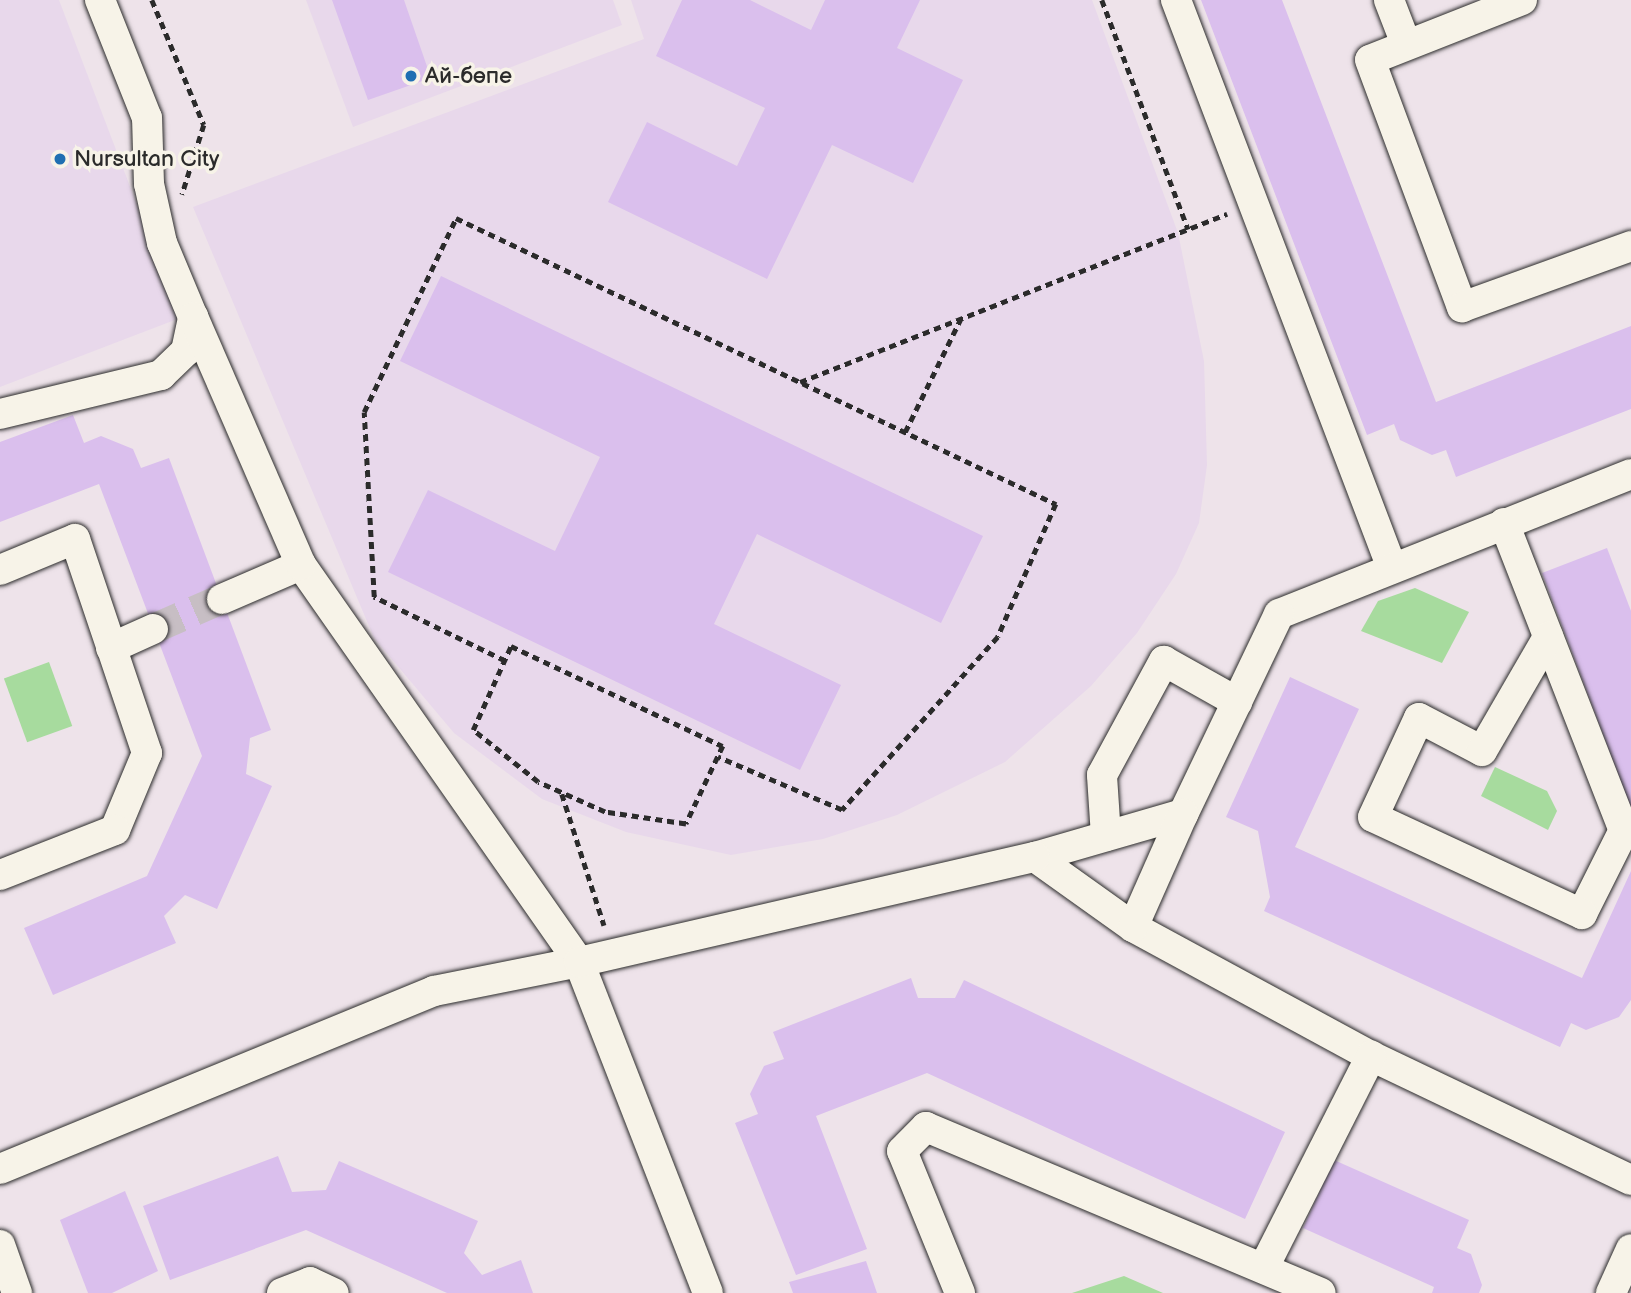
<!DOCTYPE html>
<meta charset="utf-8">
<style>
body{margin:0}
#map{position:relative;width:1631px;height:1293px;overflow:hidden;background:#eee3ea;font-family:"Balsamiq Sans",sans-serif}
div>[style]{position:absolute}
.built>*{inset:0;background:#e8d8eb}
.green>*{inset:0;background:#a7db9e;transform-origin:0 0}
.building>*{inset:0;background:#dabfed}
.minor-tunnel>*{height:30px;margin-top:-15px;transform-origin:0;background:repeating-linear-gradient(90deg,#c7bec4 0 30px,transparent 0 45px)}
.path>*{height:4.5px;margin-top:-2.25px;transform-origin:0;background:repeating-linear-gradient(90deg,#2b2b2b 0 7px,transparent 0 12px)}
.roads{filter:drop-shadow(0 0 2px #2b2b2b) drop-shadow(0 0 2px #2b2b2b)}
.minor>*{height:30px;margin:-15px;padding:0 15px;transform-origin:15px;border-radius:15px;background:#f7f3e8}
.dots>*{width:19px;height:19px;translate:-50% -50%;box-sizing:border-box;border:4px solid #f7f3e8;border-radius:50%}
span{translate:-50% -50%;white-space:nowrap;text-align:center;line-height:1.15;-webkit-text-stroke:7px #f7f3e8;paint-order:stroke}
.poi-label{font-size:23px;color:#2b2b2b}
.left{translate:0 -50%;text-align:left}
</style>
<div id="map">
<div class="built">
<div style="clip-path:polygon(0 0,59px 0,180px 318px,0 387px)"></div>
<div style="clip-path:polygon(306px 0,613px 0,622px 25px,353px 127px)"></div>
<div style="clip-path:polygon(631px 0,1092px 0,1178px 233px,1204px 361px,1207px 465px,1199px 523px,1176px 574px,1137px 633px,1091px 686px,1005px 762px,897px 815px,823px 839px,731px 855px,626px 832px,542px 799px,454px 733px,374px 638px,193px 207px,644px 39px)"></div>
</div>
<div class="green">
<div style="clip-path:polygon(1415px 588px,1469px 612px,1442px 663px,1361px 631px,1378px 601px)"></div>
<div style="left:49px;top:662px;width:68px;height:48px;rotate:70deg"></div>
<div style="clip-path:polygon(1495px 767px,1547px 791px,1557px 811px,1548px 830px,1481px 796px)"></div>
<div style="clip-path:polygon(1124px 1276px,1163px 1293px,1072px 1293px)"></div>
</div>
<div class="building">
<div style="clip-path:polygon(332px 0,404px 0,431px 78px,368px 100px)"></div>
<div style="clip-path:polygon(682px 0,750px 0,811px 30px,825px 0,920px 0,897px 48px,963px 80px,913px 183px,832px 145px,767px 279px,608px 202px,647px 122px,737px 166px,765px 108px,656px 56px)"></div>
<div style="clip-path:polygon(1201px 0,1282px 0,1436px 402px,1631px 326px,1631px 409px,1456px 477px,1446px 450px,1432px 455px,1400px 440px,1394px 424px,1367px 435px)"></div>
<div style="clip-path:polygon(441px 276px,983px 536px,941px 623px,757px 534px,714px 624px,841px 685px,800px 770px,388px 572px,428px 490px,555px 551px,600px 457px,400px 361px)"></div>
<div style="clip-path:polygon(73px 415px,84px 443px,101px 436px,133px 449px,141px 468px,169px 458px,271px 730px,250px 738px,246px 774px,272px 786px,217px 909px,185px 895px,164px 916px,176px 943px,53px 995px,24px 928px,147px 876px,202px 756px,99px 484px,0 522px,0 442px)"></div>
<div style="clip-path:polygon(1607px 548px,1631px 611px,1631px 808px,1542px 573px)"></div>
<div style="clip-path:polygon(1290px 677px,1359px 709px,1295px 847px,1582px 978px,1631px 871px,1631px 1000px,1619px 1017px,1586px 1030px,1571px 1023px,1560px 1047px,1264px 911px,1270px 897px,1258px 831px,1226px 817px)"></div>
<div style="clip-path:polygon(911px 978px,918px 998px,955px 998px,964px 980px,1285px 1132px,1245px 1219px,927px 1073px,816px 1116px,867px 1249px,796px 1275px,735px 1123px,758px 1114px,750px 1094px,764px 1066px,784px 1059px,773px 1032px)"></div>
<div style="clip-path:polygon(278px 1156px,292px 1192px,326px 1190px,339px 1161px,478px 1221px,464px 1253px,482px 1275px,521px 1260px,533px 1293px,447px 1293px,306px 1230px,170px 1280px,143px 1206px)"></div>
<div style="clip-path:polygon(1334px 1160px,1469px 1220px,1457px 1248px,1471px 1254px,1482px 1285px,1479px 1293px,1432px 1293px,1434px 1287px,1303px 1228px)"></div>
<div style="clip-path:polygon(125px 1191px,158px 1271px,112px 1293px,88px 1293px,60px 1220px)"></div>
<div style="clip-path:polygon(866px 1261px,877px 1293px,793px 1293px,789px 1282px)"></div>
</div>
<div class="minor-tunnel">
<div style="left:153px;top:629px;width:75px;rotate:-23.5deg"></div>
</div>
<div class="path">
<div style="left:152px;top:0;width:135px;rotate:67.4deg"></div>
<div style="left:204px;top:125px;width:73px;rotate:107.4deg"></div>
<div style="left:1102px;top:0;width:245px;rotate:69.4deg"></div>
<div style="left:800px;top:382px;width:459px;rotate:-21.5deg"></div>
<div style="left:905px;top:432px;width:125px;rotate:-63.8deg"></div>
<div style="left:511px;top:646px;width:234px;rotate:25.3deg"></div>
<div style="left:723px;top:746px;width:86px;rotate:115.4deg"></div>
<div style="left:686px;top:824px;width:82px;rotate:-171.6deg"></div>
<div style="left:605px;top:812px;width:73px;rotate:-155.9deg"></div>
<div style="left:538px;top:782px;width:83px;rotate:-141.3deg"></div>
<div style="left:473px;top:730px;width:92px;rotate:-65.7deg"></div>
<div style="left:505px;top:661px;width:146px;rotate:-154deg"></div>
<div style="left:374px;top:597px;width:185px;rotate:-93.1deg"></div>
<div style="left:364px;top:412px;width:215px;rotate:-64.6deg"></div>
<div style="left:456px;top:218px;width:665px;rotate:25.49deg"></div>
<div style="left:1056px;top:504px;width:145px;rotate:113.6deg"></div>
<div style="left:998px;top:637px;width:233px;rotate:132deg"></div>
<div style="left:842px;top:810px;width:135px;rotate:-156.9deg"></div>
<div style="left:562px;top:794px;width:138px;rotate:72.2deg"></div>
</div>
<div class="roads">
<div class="minor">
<div style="left:1176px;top:0;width:608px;rotate:69.18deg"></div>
<div style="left:1389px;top:0;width:47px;rotate:68.9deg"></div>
<div style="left:1522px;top:0;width:163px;rotate:158.5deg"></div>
<div style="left:1370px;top:60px;width:264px;rotate:69.6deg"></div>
<div style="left:1462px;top:307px;width:180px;rotate:-19.8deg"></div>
<div style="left:0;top:414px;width:166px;rotate:-13.6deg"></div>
<div style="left:161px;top:375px;width:35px;rotate:-44deg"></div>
<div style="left:186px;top:351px;width:35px;rotate:-78deg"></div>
<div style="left:193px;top:317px;width:80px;rotate:-112.7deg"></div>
<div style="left:162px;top:243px;width:60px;rotate:-102.4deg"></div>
<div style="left:149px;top:184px;width:66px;rotate:-91.7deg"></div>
<div style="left:147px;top:118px;width:127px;rotate:-111.7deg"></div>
<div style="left:1631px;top:474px;width:379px;rotate:158.3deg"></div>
<div style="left:1279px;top:614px;width:222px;rotate:115.6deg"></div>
<div style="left:1183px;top:814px;width:154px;rotate:163.8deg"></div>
<div style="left:1035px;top:857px;width:120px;rotate:35.5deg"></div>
<div style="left:1133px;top:927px;width:271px;rotate:28.5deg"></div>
<div style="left:1371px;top:1056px;width:288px;rotate:25.5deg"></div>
<div style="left:1504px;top:523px;width:330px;rotate:68.7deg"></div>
<div style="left:1624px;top:830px;width:94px;rotate:116.6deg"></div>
<div style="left:1582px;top:914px;width:230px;rotate:-155.1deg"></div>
<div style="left:1373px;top:817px;width:109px;rotate:-65.1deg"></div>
<div style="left:1419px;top:718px;width:71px;rotate:27.6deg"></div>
<div style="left:1482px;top:751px;width:132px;rotate:-59.9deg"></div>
<div style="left:0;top:570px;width:81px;rotate:-22.5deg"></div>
<div style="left:75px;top:539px;width:226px;rotate:71.4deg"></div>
<div style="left:147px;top:753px;width:83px;rotate:112.6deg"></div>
<div style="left:115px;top:830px;width:123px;rotate:158.6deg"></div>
<div style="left:222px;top:599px;width:86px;rotate:-23.3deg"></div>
<div style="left:111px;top:648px;width:46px;rotate:-24.3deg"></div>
<div style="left:1106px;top:836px;width:61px;rotate:-93.8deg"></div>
<div style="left:1102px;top:775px;width:130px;rotate:-61.5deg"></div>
<div style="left:1164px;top:661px;width:84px;rotate:29.3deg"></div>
<div style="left:1133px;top:927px;width:124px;rotate:-66.1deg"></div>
<div style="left:0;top:1169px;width:469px;rotate:-22.3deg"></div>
<div style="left:434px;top:991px;width:148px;rotate:-11.3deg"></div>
<div style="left:579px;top:962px;width:485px;rotate:-125deg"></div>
<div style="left:301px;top:565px;width:270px;rotate:-113.5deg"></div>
<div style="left:0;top:1245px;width:51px;rotate:70.5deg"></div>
<div style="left:1264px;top:1267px;width:237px;rotate:-63.1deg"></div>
<div style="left:282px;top:1293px;width:30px;rotate:-21deg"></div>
<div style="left:310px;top:1282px;width:26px;rotate:25deg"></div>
<div style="left:708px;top:1293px;width:355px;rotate:-111.3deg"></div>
<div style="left:579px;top:962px;width:468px;rotate:-13deg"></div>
<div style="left:960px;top:1293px;width:153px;rotate:-112.2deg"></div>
<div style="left:902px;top:1151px;width:34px;rotate:-45deg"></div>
<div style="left:926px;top:1127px;width:428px;rotate:22.8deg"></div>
<div style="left:1611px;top:1293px;width:48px;rotate:-65.6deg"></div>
</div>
</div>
<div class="dots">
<div style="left:411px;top:76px;background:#1f6fb2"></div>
<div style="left:60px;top:159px;background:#1f6fb2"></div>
</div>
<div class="poi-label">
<span class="left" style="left:425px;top:76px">Ай-бөпе</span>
<span class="left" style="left:74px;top:159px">Nursultan City</span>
</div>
</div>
